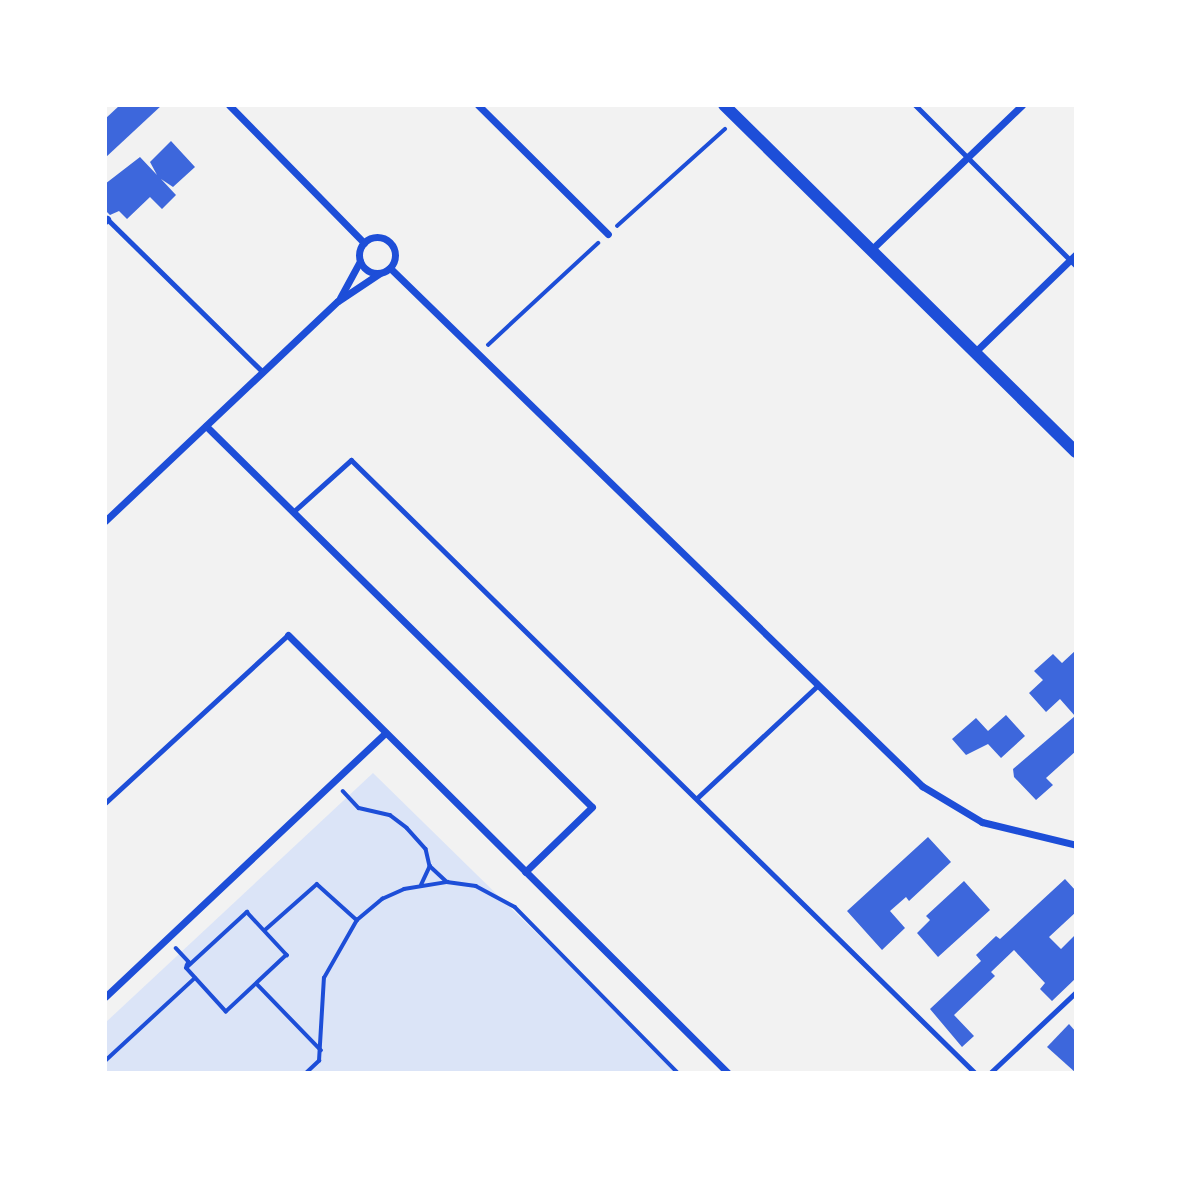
<!DOCTYPE html>
<style>
body{margin:0}
#map{position:relative;width:1181px;height:1178px;overflow:hidden;background:#f2f2f2;font-family:Commissioner,sans-serif}
div>[style]{position:absolute}
.green>*{inset:0;background:#dbe4f7}
.building>*{inset:0;background:#3d67dc}
.path>*{height:3.5px;margin:-1.75px;padding:0 1.75px;transform-origin:1.75px;border-radius:1.75px;background:#1d4ed8}
.service>*{height:5px;margin:-2.5px;padding:0 2.5px;transform-origin:2.5px;border-radius:2.5px;background:#1d4ed8}
.minor>*{height:7px;margin:-3.5px;padding:0 3.5px;transform-origin:3.5px;border-radius:3.5px;background:#1d4ed8}
.minor>.ring{margin:-3.5px;padding:0;box-sizing:content-box;background:none;border:7px solid #1d4ed8;border-radius:50%}
.tertiary>*{height:12px;margin:-6px;padding:0 6px;transform-origin:6px;border-radius:6px;background:#1d4ed8}
span{translate:-50% -50%;white-space:nowrap;text-align:center;line-height:1.15;-webkit-text-stroke:7px #fff;paint-order:stroke}
.frame{position:absolute;inset:0;border:107px solid #fff;pointer-events:none}
</style>
<div id="map">
<div class="green">
<div style="clip-path:polygon(373px 773px,679px 1073px,105px 1073px,105px 1023px)"></div>
</div>
<div class="building">
<div style="clip-path:polygon(120px 105px,162px 105px,105px 158px,105px 119px)"></div>
<div style="clip-path:polygon(171px 141px,195px 167px,173px 187px,161px 179px,176px 195px,162px 209px,150px 197px,127px 219px,119px 211px,110px 215px,105px 210px,105px 184px,140px 157px,157px 175px,150px 162px)"></div>
<div style="clip-path:polygon(1076px 650px,1076px 751px,1046px 778px,1053px 785px,1036px 800px,1014px 777px,1013px 769px,1075px 716px,1060px 699px,1046px 712px,1029px 693px,1043px 680px,1034px 671px,1053px 654px,1062px 663px)"></div>
<div style="clip-path:polygon(1006px 715px,1025px 736px,1001px 758px,988px 744px,966px 755px,952px 739px,976px 718px,988px 731px)"></div>
<div style="clip-path:polygon(928px 837px,951px 862px,909px 901px,906px 897px,890px 911px,905px 928px,882px 950px,847px 911px)"></div>
<div style="clip-path:polygon(1065px 879px,1076px 891px,1076px 912px,1049px 937px,1061px 949px,1076px 934px,1076px 978px,1052px 1001px,1040px 989px,1045px 983px,1014px 950px,991px 972px,995px 976px,954px 1015px,974px 1036px,962px 1047px,930px 1009px,981px 961px,976px 955px,996px 936px,1000px 939px)"></div>
<div style="clip-path:polygon(964px 881px,990px 910px,938px 957px,917px 933px,930px 920px,926px 916px)"></div>
<div style="clip-path:polygon(1069px 1024px,1076px 1032px,1076px 1073px,1047px 1047px)"></div>
</div>
<div class="path">
<div style="left:617px;top:226px;width:145px;rotate:-41.9deg"></div>
<div style="left:488px;top:345px;width:150px;rotate:-42.8deg"></div>
<div style="left:343px;top:791px;width:23px;rotate:47deg"></div>
<div style="left:359px;top:808px;width:32px;rotate:13deg"></div>
<div style="left:390px;top:815px;width:21px;rotate:37deg"></div>
<div style="left:407px;top:828px;width:28px;rotate:48deg"></div>
<div style="left:426px;top:849px;width:17px;rotate:77deg"></div>
<div style="left:430px;top:866px;width:23px;rotate:43deg"></div>
<div style="left:421px;top:885px;width:21px;rotate:-65deg"></div>
<div style="left:247px;top:912px;width:59px;rotate:47.1deg"></div>
<div style="left:287px;top:955px;width:83px;rotate:136.9deg"></div>
<div style="left:226px;top:1012px;width:59px;rotate:-132.3deg"></div>
<div style="left:186px;top:968px;width:83px;rotate:-42.6deg"></div>
<div style="left:265px;top:930px;width:69px;rotate:-41.5deg"></div>
<div style="left:317px;top:884px;width:54px;rotate:42deg"></div>
<div style="left:176px;top:948px;width:19px;rotate:47deg"></div>
<div style="left:189px;top:962px;width:4px;rotate:117deg"></div>
<div style="left:257px;top:984px;width:92px;rotate:45.9deg"></div>
<div style="left:105px;top:1061px;width:122px;rotate:-42.7deg"></div>
<div style="left:306px;top:1073px;width:18px;rotate:-43deg"></div>
<div style="left:319px;top:1061px;width:83px;rotate:-86.6deg"></div>
<div style="left:324px;top:978px;width:67px;rotate:-60.4deg"></div>
<div style="left:357px;top:920px;width:33px;rotate:-40deg"></div>
<div style="left:382px;top:899px;width:24px;rotate:-24deg"></div>
<div style="left:404px;top:889px;width:44px;rotate:-9.2deg"></div>
<div style="left:447px;top:882px;width:29px;rotate:8deg"></div>
<div style="left:476px;top:886px;width:44px;rotate:28.3deg"></div>
<div style="left:515px;top:907px;width:233px;rotate:45.5deg"></div>
</div>
<div class="service">
<div style="left:915px;top:105px;width:228px;rotate:45deg"></div>
<div style="left:105px;top:217px;width:221px;rotate:44.5deg"></div>
<div style="left:293px;top:512px;width:78px;rotate:-41.9deg"></div>
<div style="left:351px;top:460px;width:875px;rotate:44.49deg"></div>
<div style="left:697px;top:798px;width:166px;rotate:-43deg"></div>
<div style="left:105px;top:803px;width:248px;rotate:-42.6deg"></div>
<div style="left:990px;top:1073px;width:118px;rotate:-43.3deg"></div>
</div>
<div class="minor">
<div style="left:229px;top:105px;width:193px;rotate:45.6deg"></div>
<div style="left:478px;top:105px;width:183px;rotate:44.8deg"></div>
<div style="left:105px;top:221px;width:3px;rotate:-45deg"></div>
<div class="ring" style="left:359px;top:237px;width:29px;height:29px"></div>
<div style="left:872px;top:249px;width:208px;rotate:-43.8deg"></div>
<div style="left:390px;top:268px;width:743px;rotate:44.24deg"></div>
<div style="left:922px;top:786px;width:70px;rotate:31deg"></div>
<div style="left:982px;top:822px;width:97px;rotate:13.7deg"></div>
<div style="left:340px;top:298px;width:42px;rotate:-61.6deg"></div>
<div style="left:974px;top:353px;width:142px;rotate:-44.1deg"></div>
<div style="left:206px;top:426px;width:542px;rotate:44.63deg"></div>
<div style="left:592px;top:807px;width:93px;rotate:135.9deg"></div>
<div style="left:105px;top:521px;width:320px;rotate:-43.4deg"></div>
<div style="left:338px;top:301px;width:50px;rotate:-33.7deg"></div>
<div style="left:288px;top:635px;width:621px;rotate:44.87deg"></div>
<div style="left:105px;top:997px;width:385px;rotate:-43.3deg"></div>
</div>
<div class="tertiary">
<div style="left:724px;top:105px;width:494px;rotate:44.6deg"></div>
</div>
<div class="frame"></div>
</div>
